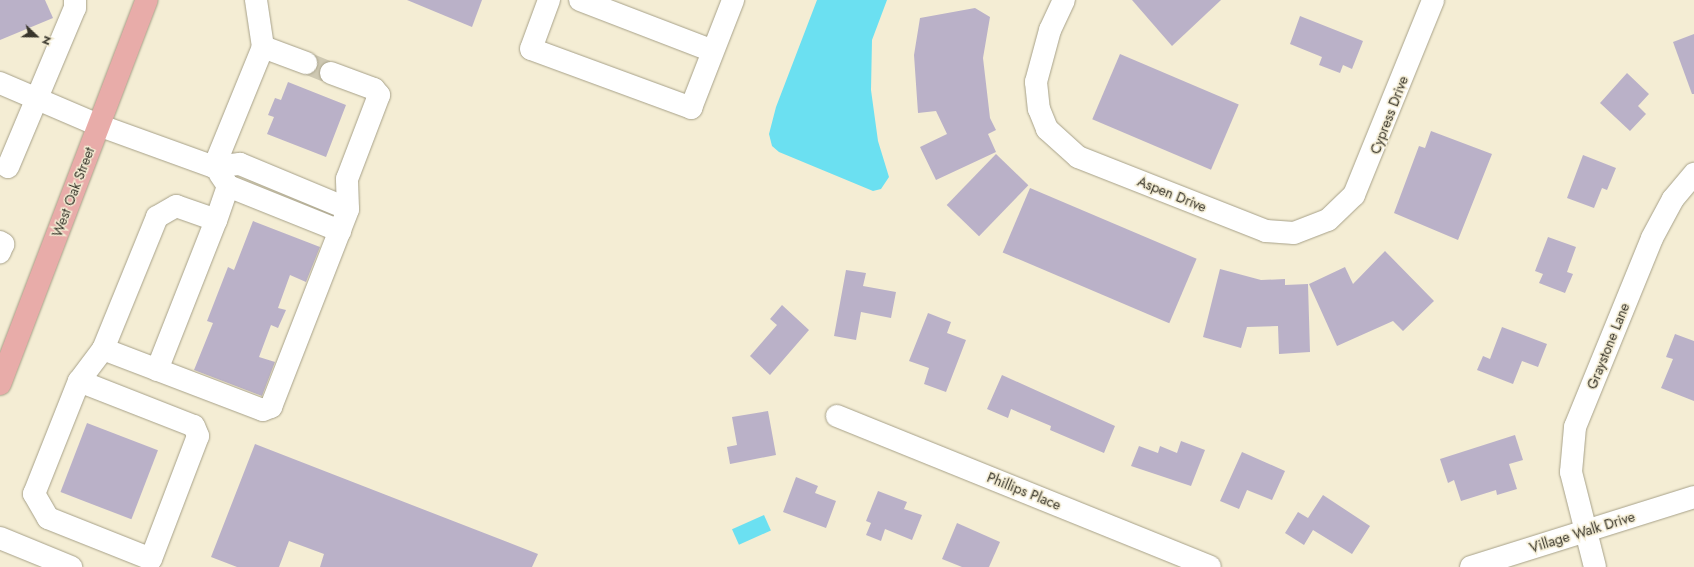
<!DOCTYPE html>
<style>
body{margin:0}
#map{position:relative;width:1694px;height:567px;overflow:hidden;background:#f4edd4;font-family:Jost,sans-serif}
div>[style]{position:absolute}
.water>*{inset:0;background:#6be0f1;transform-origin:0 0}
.building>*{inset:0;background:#bab1c8;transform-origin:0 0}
.minor-tunnel>*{height:22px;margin-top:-11px;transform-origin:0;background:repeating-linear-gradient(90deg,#cec8b2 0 22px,transparent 0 33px)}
.roads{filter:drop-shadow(0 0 1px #a7a189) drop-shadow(0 0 1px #a7a189)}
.minor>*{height:22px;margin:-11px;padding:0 11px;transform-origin:11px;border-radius:11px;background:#fff}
.major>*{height:22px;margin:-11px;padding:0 11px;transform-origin:11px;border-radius:11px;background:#e8aca9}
span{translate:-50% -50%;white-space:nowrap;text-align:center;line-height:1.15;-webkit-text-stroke:3px #f4edd4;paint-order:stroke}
.street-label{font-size:14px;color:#38352b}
.north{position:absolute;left:16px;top:16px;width:40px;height:40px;-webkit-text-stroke:3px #f4edd4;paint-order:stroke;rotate:112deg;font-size:11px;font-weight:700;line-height:16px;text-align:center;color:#38352b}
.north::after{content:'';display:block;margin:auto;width:14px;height:18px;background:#38352b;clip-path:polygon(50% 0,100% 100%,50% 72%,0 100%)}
</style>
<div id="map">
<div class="water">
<div style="clip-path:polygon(817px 0,887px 0,872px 40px,871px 90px,878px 141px,889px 177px,881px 189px,873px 191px,779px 152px,772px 146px,769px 134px,776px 107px)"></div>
<div style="left:764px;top:515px;width:17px;height:35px;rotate:66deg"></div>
</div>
<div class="building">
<div style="clip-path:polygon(0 0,45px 0,53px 18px,0 40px)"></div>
<div style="clip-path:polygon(407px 0,482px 0,472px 27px)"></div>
<div style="clip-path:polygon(1132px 0,1221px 0,1172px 46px)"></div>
<div style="clip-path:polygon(975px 8px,990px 17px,983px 58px,990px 118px,996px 130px,988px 134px,996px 152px,936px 180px,920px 147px,947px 134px,936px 111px,918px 113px,914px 55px,920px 18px)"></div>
<div style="clip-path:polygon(1300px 16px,1363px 41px,1352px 69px,1343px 65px,1340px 73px,1319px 65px,1322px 57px,1290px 44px)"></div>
<div style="clip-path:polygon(1694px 34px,1694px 94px,1692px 94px,1673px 42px)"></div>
<div style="left:1120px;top:54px;width:129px;height:71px;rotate:23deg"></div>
<div style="clip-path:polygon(1627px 73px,1649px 94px,1638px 106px,1646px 114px,1630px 131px,1600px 103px)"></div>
<div style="clip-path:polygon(288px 82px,346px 105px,326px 157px,267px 134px,274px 117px,268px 115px,275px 98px,281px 100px)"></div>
<div style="clip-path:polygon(1431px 131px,1492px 154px,1458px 240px,1394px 213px,1419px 146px,1425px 148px)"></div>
<div style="left:996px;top:154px;width:45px;height:71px;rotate:44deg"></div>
<div style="clip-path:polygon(1583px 155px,1616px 168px,1607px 190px,1602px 188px,1594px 208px,1567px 198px)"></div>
<div style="left:1030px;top:188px;width:181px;height:70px;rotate:23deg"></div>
<div style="clip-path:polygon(253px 221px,320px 247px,306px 282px,290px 275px,278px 308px,286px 310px,278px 328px,271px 325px,259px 357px,275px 362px,262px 396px,194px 370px,213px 323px,207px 321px,228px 267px,234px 270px)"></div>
<div style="clip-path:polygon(1548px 237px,1576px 247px,1567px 272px,1573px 274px,1565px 293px,1539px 283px,1543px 274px,1535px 271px)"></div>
<div style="clip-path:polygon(1385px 251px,1434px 301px,1403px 331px,1393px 321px,1337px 346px,1309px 284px,1345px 267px,1353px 284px)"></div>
<div style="clip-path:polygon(1220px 269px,1261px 280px,1285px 279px,1285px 285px,1308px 284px,1310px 352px,1279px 354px,1278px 326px,1247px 327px,1241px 348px,1203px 337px)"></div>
<div style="clip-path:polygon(846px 270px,866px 273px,863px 286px,896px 292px,891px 318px,861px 312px,856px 340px,834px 336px)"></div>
<div style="clip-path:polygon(782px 305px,809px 330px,770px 375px,750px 356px,777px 325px,770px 319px)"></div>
<div style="clip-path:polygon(928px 313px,951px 322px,947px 333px,966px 340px,946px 392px,924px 384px,929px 368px,909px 361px)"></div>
<div style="clip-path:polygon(1502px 327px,1547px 344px,1538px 367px,1522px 361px,1513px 384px,1477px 370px,1483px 356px,1490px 359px)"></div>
<div style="clip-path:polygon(1675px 334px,1694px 341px,1694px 401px,1661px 388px,1673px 359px,1666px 357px)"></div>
<div style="clip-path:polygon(1002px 375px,1115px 426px,1104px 453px,1050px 430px,1051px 426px,1011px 409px,1008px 418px,987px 409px)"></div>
<div style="clip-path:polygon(768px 411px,776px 455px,730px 464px,727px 447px,737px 445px,732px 417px)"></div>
<div style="left:87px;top:423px;width:76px;height:74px;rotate:21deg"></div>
<div style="clip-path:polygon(1515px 435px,1523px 460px,1509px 464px,1517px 489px,1497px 495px,1496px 490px,1461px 501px,1454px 480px,1448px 483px,1440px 459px)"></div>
<div style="clip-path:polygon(1181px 441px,1205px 450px,1191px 486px,1131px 466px,1139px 446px,1158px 453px,1160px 446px,1177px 453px)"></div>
<div style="clip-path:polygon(255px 444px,538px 554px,532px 567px,320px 567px,324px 554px,289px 541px,279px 567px,237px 567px,211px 557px)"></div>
<div style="clip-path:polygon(1242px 452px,1285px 471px,1272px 500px,1247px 490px,1239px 509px,1220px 501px)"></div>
<div style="clip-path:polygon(796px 477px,818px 486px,815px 493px,836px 501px,826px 528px,783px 512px)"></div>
<div style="clip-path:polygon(878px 491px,907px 502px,904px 509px,922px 515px,912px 540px,885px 529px,881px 541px,866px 535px,871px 523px,866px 521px)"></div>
<div style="clip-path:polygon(1323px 495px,1370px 526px,1352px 554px,1313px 530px,1304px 545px,1285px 533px,1298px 512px,1308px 518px)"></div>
<div style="clip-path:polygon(957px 523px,1000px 542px,989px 567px,962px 567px,942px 559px)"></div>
</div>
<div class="minor-tunnel">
<div style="left:306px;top:63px;width:27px;rotate:22deg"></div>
</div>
<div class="roads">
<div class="minor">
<div style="left:549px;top:0;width:52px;rotate:110.2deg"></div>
<div style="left:531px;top:49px;width:171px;rotate:20.2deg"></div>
<div style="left:691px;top:108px;width:116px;rotate:-68.7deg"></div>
<div style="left:580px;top:0;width:142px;rotate:21deg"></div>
<div style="left:1064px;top:0;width:33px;rotate:115deg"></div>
<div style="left:1050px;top:30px;width:54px;rotate:105.1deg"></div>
<div style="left:1036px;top:82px;width:27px;rotate:84deg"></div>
<div style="left:1039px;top:109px;width:22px;rotate:68deg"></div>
<div style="left:1047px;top:129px;width:42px;rotate:42.1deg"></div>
<div style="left:1078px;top:157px;width:202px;rotate:21.5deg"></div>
<div style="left:1266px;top:231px;width:28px;rotate:4deg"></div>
<div style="left:1294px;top:233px;width:36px;rotate:-21deg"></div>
<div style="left:1328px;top:220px;width:36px;rotate:-44deg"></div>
<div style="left:1354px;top:195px;width:210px;rotate:-67.9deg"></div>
<div style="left:263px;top:47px;width:46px;rotate:20.4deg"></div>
<div style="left:0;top:83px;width:107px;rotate:23.2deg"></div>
<div style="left:98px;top:125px;width:123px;rotate:19.9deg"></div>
<div style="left:214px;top:167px;width:130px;rotate:-67.8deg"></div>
<div style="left:263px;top:47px;width:48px;rotate:-98.5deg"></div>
<div style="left:8px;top:167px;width:173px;rotate:-67.2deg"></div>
<div style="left:75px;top:8px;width:8px;rotate:-90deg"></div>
<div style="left:214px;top:167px;width:26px;rotate:-7deg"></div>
<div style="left:240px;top:164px;width:117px;rotate:22.6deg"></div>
<div style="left:220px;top:174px;width:14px;rotate:56deg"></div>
<div style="left:228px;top:186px;width:121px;rotate:21.9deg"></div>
<div style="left:228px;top:186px;width:36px;rotate:109deg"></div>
<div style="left:216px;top:220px;width:42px;rotate:-160.7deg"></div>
<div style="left:176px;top:206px;width:22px;rotate:150deg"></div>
<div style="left:157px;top:217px;width:143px;rotate:112.2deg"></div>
<div style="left:103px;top:349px;width:171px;rotate:20.9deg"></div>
<div style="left:263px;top:410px;width:9px;rotate:-21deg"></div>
<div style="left:271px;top:407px;width:212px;rotate:-68.7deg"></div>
<div style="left:348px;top:209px;width:30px;rotate:-92deg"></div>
<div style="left:347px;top:179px;width:90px;rotate:-69.1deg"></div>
<div style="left:379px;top:95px;width:8px;rotate:-130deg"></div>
<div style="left:374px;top:89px;width:46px;rotate:-159.6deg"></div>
<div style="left:0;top:242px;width:4px;rotate:34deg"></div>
<div style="left:3px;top:244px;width:9px;rotate:111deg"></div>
<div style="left:157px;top:370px;width:161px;rotate:-68.5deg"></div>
<div style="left:79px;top:381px;width:123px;rotate:21.4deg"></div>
<div style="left:194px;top:426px;width:11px;rotate:68deg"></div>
<div style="left:198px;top:436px;width:132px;rotate:110.9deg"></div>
<div style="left:151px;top:559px;width:111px;rotate:-158.3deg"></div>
<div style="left:48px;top:518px;width:28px;rotate:-120deg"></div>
<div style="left:34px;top:494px;width:122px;rotate:-68.3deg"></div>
<div style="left:79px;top:381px;width:40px;rotate:-53deg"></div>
<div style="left:837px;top:416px;width:402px;rotate:22deg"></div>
<div style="left:0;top:538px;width:77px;rotate:22.2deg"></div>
<div style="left:1471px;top:567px;width:234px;rotate:-17.4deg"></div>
<div style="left:1595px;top:567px;width:98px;rotate:-104.2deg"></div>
<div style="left:1571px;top:472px;width:45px;rotate:-84.9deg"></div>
<div style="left:1575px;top:427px;width:204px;rotate:-67.8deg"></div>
<div style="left:1652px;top:238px;width:44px;rotate:-61.7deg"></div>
<div style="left:1673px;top:199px;width:33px;rotate:-50deg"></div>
</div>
<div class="major">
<div style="left:0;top:384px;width:411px;rotate:-69.1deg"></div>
</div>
</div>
<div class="street-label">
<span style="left:1389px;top:115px;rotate:-69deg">Cypress Drive</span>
<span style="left:73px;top:192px;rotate:-69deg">West Oak Street</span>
<span style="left:1172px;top:194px;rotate:22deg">Aspen Drive</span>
<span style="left:1608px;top:346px;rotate:-68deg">Graystone Lane</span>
<span style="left:1024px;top:491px;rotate:22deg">Phillips Place</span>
<span style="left:1582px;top:532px;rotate:-17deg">Village Walk Drive</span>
</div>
<div class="north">N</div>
</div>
